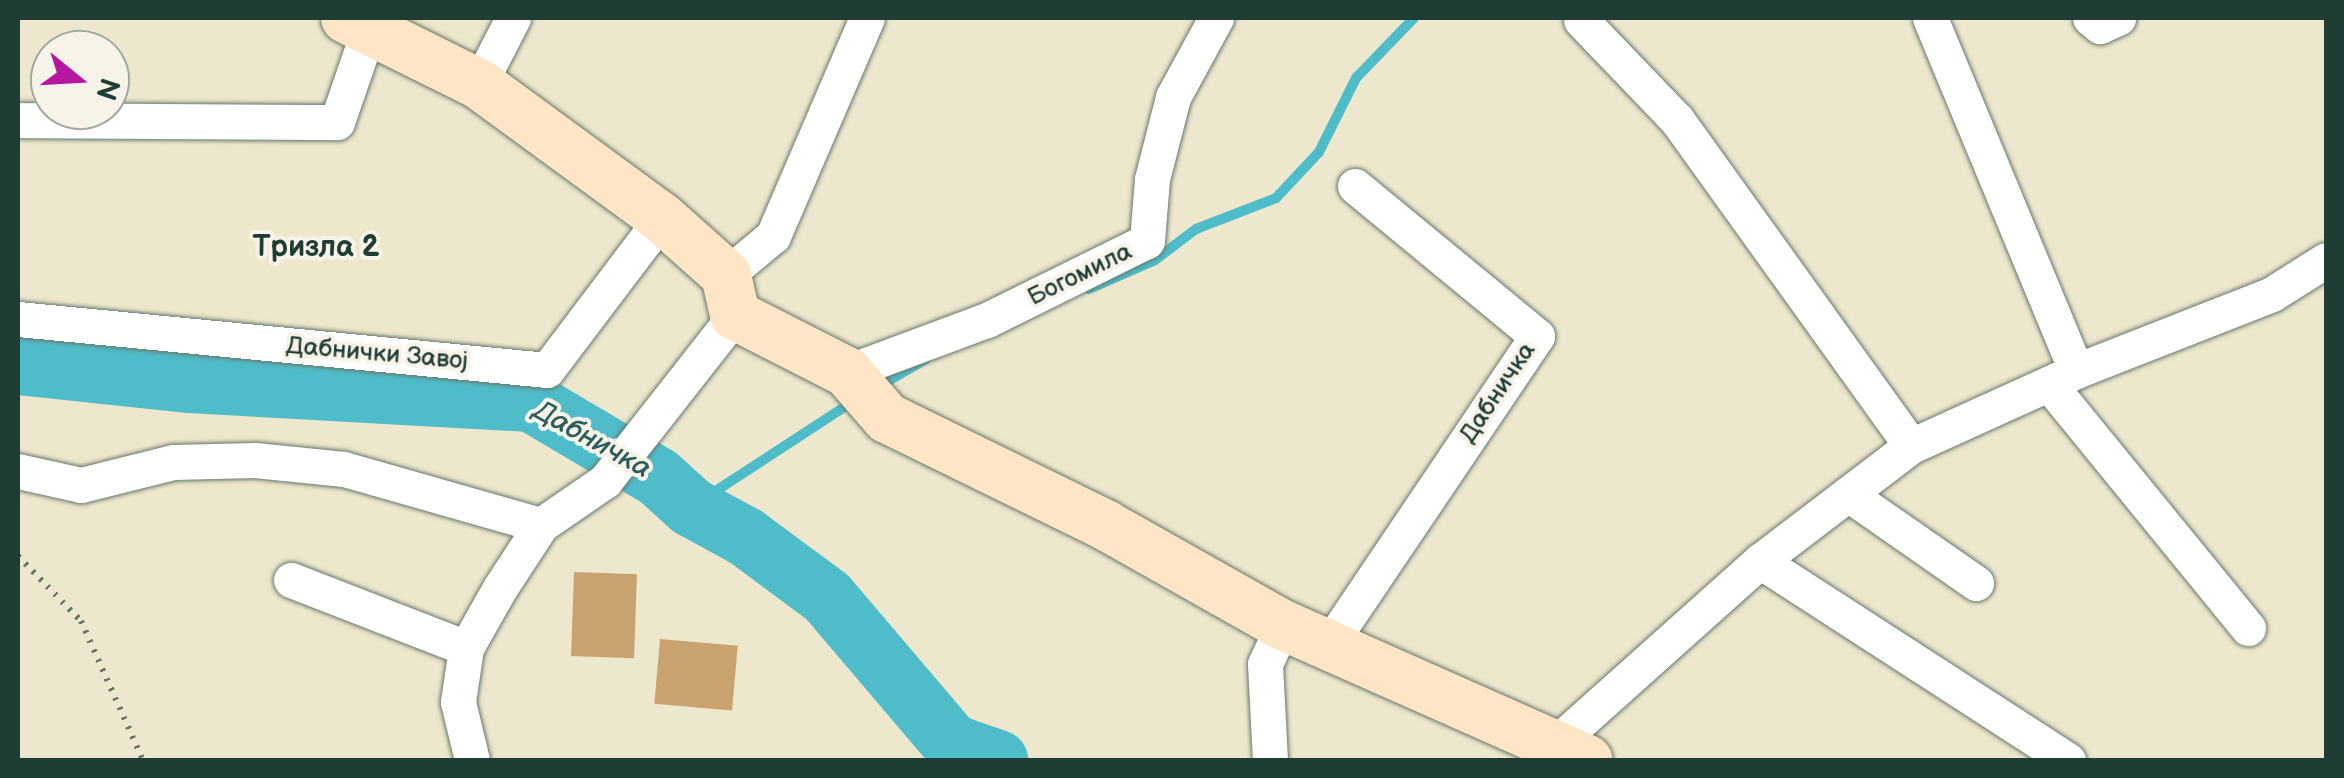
<!DOCTYPE html>
<meta charset="utf-8">
<style>
body{margin:0}
#map{position:relative;width:2344px;height:778px;overflow:hidden;background:#ede7cd;font-family:"Balsamiq Sans",sans-serif}
div>[style]{position:absolute}
.stream>*{height:10px;margin:-5px;padding:0 5px;transform-origin:5px;border-radius:5px;background:#4fbcca}
.river>*{height:60px;margin:-30px;padding:0 30px;transform-origin:30px;border-radius:30px;background:#4fbcca}
.building>*{inset:0;background:#c8a26f;transform-origin:0 0}
.path>*{height:6px;margin-top:-3px;transform-origin:0;background:repeating-linear-gradient(90deg,#67786a 0 2.5px,transparent 0 10.5px)}
.roads{filter:drop-shadow(0 0 2px #67786a) drop-shadow(0 0 2px #67786a)}
.street>*{height:35px;margin:-17.5px;padding:0 17.5px;transform-origin:17.5px;border-radius:17.5px;background:#fff}
.secondary>*{height:50px;margin:-25px;padding:0 25px;transform-origin:25px;border-radius:25px;background:#fde5c5}
span{translate:-50% -50%;white-space:nowrap;text-align:center;line-height:1.15;-webkit-text-stroke:8px #f7f3e8;paint-order:stroke}
.street-label{font-size:25px;color:#1f3d34}
.water-label{font-size:28px;color:#2b5d5a;font-style:italic}
.quarter-label{font-size:30px;color:#1f3d34;font-weight:700}
.frame{position:absolute;inset:0;border:20px solid #1f3d34;pointer-events:none}
.north{position:absolute;left:30px;top:30px;width:100px;height:100px;box-sizing:border-box;background:#f7f3e8;border:2px solid #a1aaa0;border-radius:50%;rotate:108deg;font-size:28px;font-weight:700;line-height:40px;text-align:center;color:#1f3d34}
.north::after{content:'';display:block;margin:auto;width:35px;height:45px;background:#b5179e;clip-path:polygon(50% 0,100% 100%,50% 72%,0 100%)}
</style>
<div id="map">
<div class="stream">
<div style="left:1089px;top:289px;width:72px;rotate:-23.7deg"></div>
<div style="left:1155px;top:260px;width:51px;rotate:-37.1deg"></div>
<div style="left:1196px;top:229px;width:86px;rotate:-21.2deg"></div>
<div style="left:1276px;top:198px;width:63px;rotate:-46.9deg"></div>
<div style="left:1319px;top:152px;width:83px;rotate:-63.4deg"></div>
<div style="left:1356px;top:78px;width:83px;rotate:-46deg"></div>
<div style="left:876px;top:388px;width:58px;rotate:-30.1deg"></div>
<div style="left:691px;top:507px;width:192px;rotate:-33.1deg"></div>
</div>
<div class="river">
<div style="left:18px;top:365px;width:173px;rotate:6deg"></div>
<div style="left:190px;top:383px;width:342px;rotate:3.2deg"></div>
<div style="left:531px;top:402px;width:147px;rotate:30.6deg"></div>
<div style="left:658px;top:477px;width:45px;rotate:42.3deg"></div>
<div style="left:691px;top:507px;width:63px;rotate:28.6deg"></div>
<div style="left:746px;top:537px;width:101px;rotate:36.5deg"></div>
<div style="left:827px;top:597px;width:193px;rotate:49.6deg"></div>
<div style="left:952px;top:744px;width:49px;rotate:19.2deg"></div>
</div>
<div class="building">
<div style="left:574px;top:572px;width:63px;height:84px;rotate:2deg"></div>
<div style="left:660px;top:639px;width:78px;height:65px;rotate:5deg"></div>
</div>
<div class="path">
<div style="left:18px;top:556px;width:91px;rotate:45.9deg"></div>
<div style="left:81px;top:621px;width:152px;rotate:66deg"></div>
</div>
<div class="roads">
<div class="street">
<div style="left:1930px;top:18px;width:382px;rotate:67.5deg"></div>
<div style="left:2090px;top:18px;width:13px;rotate:39deg"></div>
<div style="left:2100px;top:26px;width:20px;rotate:-24deg"></div>
<div style="left:1581px;top:20px;width:139px;rotate:46.2deg"></div>
<div style="left:1677px;top:120px;width:401px;rotate:54.3deg"></div>
<div style="left:479px;top:84px;width:74px;rotate:-62.7deg"></div>
<div style="left:18px;top:120px;width:319px;rotate:0.4deg"></div>
<div style="left:337px;top:122px;width:95px;rotate:-71deg"></div>
<div style="left:726px;top:275px;width:61px;rotate:-39.7deg"></div>
<div style="left:773px;top:236px;width:237px;rotate:-66.7deg"></div>
<div style="left:18px;top:319px;width:531px;rotate:5.51deg"></div>
<div style="left:547px;top:370px;width:191px;rotate:-52.9deg"></div>
<div style="left:847px;top:372px;width:149px;rotate:-20.4deg"></div>
<div style="left:987px;top:320px;width:178px;rotate:-26.3deg"></div>
<div style="left:1147px;top:241px;width:62px;rotate:-85.4deg"></div>
<div style="left:1152px;top:179px;width:85px;rotate:-75.6deg"></div>
<div style="left:1173px;top:97px;width:90px;rotate:-61.4deg"></div>
<div style="left:2049px;top:384px;width:315px;rotate:50.8deg"></div>
<div style="left:18px;top:471px;width:65px;rotate:12.5deg"></div>
<div style="left:81px;top:485px;width:95px;rotate:-14deg"></div>
<div style="left:173px;top:462px;width:82px;rotate:-1.4deg"></div>
<div style="left:255px;top:460px;width:89px;rotate:5.8deg"></div>
<div style="left:344px;top:469px;width:205px;rotate:15.9deg"></div>
<div style="left:1848px;top:494px;width:156px;rotate:34.8deg"></div>
<div style="left:1760px;top:561px;width:367px;rotate:32.9deg"></div>
<div style="left:291px;top:580px;width:188px;rotate:21.2deg"></div>
<div style="left:1328px;top:646px;width:374px;rotate:-56deg"></div>
<div style="left:1537px;top:336px;width:236px;rotate:-140.5deg"></div>
<div style="left:1553px;top:746px;width:278px;rotate:-41.8deg"></div>
<div style="left:1760px;top:561px;width:190px;rotate:-37.3deg"></div>
<div style="left:1911px;top:446px;width:181px;rotate:-24.4deg"></div>
<div style="left:2076px;top:371px;width:211px;rotate:-21.4deg"></div>
<div style="left:2272px;top:294px;width:64px;rotate:-32.2deg"></div>
<div style="left:472px;top:760px;width:60px;rotate:-103.6deg"></div>
<div style="left:458px;top:702px;width:55px;rotate:-81.6deg"></div>
<div style="left:466px;top:648px;width:69px;rotate:-60.5deg"></div>
<div style="left:500px;top:588px;width:75px;rotate:-56.9deg"></div>
<div style="left:541px;top:525px;width:78px;rotate:-34.5deg"></div>
<div style="left:605px;top:481px;width:211px;rotate:-51.9deg"></div>
<div style="left:1270px;top:760px;width:96px;rotate:-93deg"></div>
<div style="left:1265px;top:664px;width:43px;rotate:-65.2deg"></div>
</div>
<div class="secondary">
<div style="left:346px;top:18px;width:148px;rotate:26.4deg"></div>
<div style="left:479px;top:84px;width:227px;rotate:36.2deg"></div>
<div style="left:662px;top:218px;width:86px;rotate:41.7deg"></div>
<div style="left:726px;top:275px;width:41px;rotate:77.3deg"></div>
<div style="left:735px;top:315px;width:126px;rotate:27deg"></div>
<div style="left:847px;top:372px;width:61px;rotate:49deg"></div>
<div style="left:887px;top:418px;width:245px;rotate:26.1deg"></div>
<div style="left:1107px;top:526px;width:202px;rotate:29.4deg"></div>
<div style="left:1283px;top:625px;width:333px;rotate:23.9deg"></div>
</div>
</div>
<div class="street-label">
<span style="left:1080px;top:275px;rotate:-26deg">Богомила</span>
<span style="left:377px;top:354px;rotate:5deg">Дабнички Завој</span>
<span style="left:1498px;top:393px;rotate:-56deg">Дабничка</span>
</div>
<div class="water-label">
<span style="left:592px;top:440px;rotate:29deg">Дабничка</span>
</div>
<div class="quarter-label">
<span style="left:316px;top:247px">Тризла 2</span>
</div>
<div class="frame"></div>
<div class="north">N</div>
</div>
